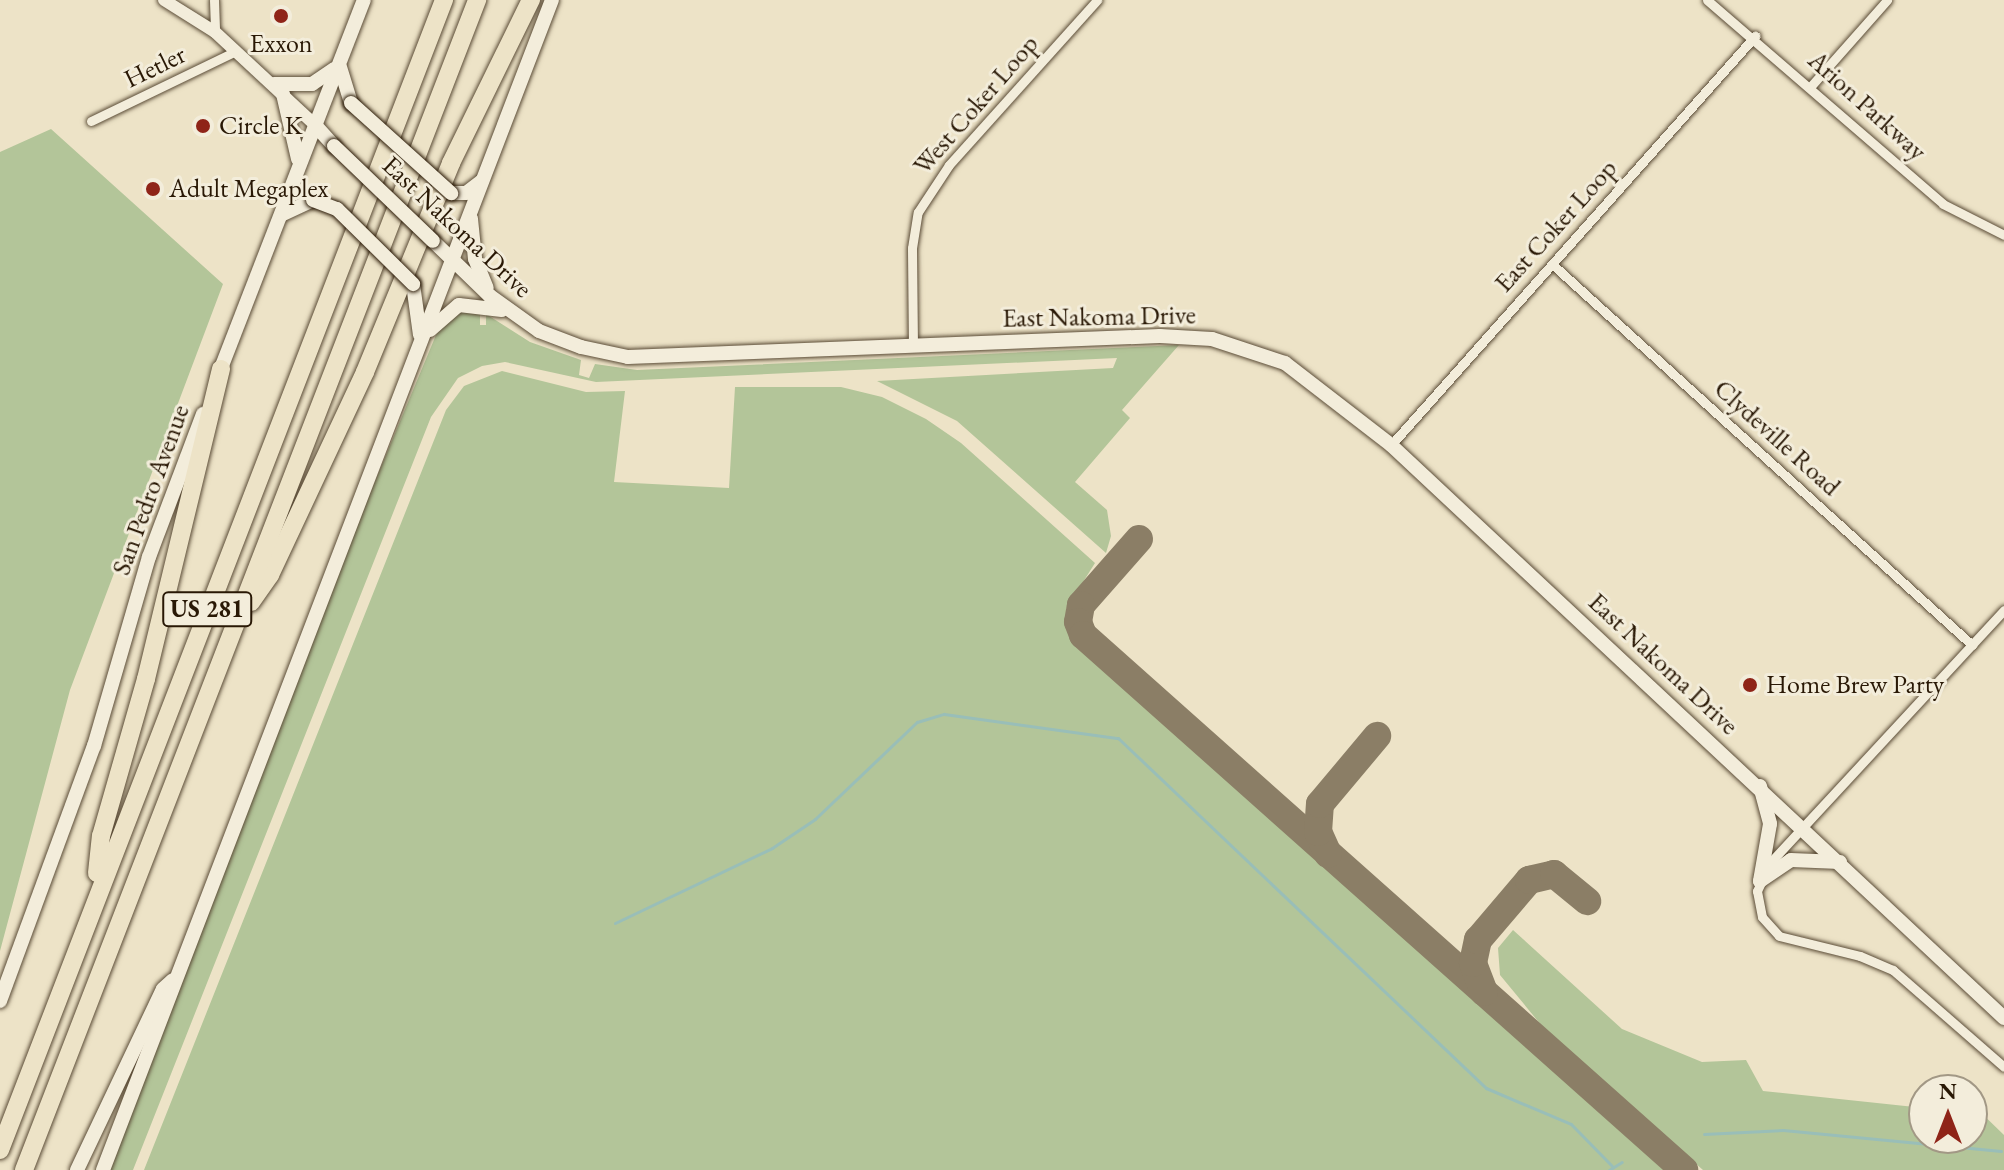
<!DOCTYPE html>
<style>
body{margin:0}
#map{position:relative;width:2004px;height:1170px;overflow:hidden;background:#ede3c7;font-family:"EB Garamond",serif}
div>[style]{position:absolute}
.green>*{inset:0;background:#b3c599}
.stream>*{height:3px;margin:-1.5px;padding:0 1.5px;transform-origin:1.5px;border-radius:1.5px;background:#99beb8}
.taxiway>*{height:28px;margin:-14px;padding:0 14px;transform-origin:14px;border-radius:14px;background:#8b7e66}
.roads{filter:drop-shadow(0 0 2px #5a4b36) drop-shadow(0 0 2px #5a4b36)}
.minor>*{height:9px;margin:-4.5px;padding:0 4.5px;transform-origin:4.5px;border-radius:4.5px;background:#f3eddb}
.tertiary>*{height:12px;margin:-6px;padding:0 6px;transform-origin:6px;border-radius:6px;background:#f3eddb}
.secondary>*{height:14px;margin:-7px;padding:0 7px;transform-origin:7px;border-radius:7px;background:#f3eddb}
.motorway>*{height:18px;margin:-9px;padding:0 9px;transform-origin:9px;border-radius:9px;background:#ede3c7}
.bridges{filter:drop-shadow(0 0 2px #291805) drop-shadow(0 0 2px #291805)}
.secondary-bridge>*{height:14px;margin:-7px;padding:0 7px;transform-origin:7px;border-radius:7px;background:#f3eddb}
.dots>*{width:22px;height:22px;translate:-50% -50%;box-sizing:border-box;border:4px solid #f3eddb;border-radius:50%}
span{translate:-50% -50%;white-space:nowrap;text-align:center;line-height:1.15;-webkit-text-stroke:6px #f3eddb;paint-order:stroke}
.shield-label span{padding:2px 6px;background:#f3eddb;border:2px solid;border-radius:6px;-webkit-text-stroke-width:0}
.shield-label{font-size:24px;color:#291805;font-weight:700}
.poi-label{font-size:26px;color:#291805}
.left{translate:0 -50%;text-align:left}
.street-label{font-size:26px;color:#291805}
.north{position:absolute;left:1908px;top:1074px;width:80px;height:80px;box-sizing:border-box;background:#f3eddb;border:2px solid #a29885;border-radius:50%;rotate:0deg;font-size:22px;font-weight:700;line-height:32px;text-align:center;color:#291805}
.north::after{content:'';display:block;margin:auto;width:28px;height:36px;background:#8f2418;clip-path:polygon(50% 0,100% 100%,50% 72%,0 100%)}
</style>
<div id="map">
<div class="green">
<div style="clip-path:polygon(51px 129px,223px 284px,70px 690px,0 951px,0 152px)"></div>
<div style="clip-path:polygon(464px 311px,480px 312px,480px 325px,486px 325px,486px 314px,530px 342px,581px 360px,579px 375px,589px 378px,595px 364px,637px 370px,1179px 345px,1122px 410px,1130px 418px,1075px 482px,1107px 510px,1111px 536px,1106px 553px,957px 421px,877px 381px,1113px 368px,1117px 358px,596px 382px,505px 362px,482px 366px,458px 378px,431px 417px,133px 1170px,106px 1170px,333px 582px,436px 335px,453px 315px)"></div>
<div style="clip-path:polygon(502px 371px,586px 392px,625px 391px,614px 482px,729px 488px,735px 387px,841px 387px,882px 397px,926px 419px,961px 443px,1095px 563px,1066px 609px,1075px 645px,1664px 1170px,144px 1170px,446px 410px,464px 386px)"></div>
<div style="clip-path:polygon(1513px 930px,1622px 1029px,1702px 1062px,1746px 1060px,1763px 1091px,1924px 1108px,1924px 1138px,1972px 1138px,1972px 1104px,2004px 1135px,2004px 1170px,1703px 1170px,1551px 1037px,1500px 975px,1498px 948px)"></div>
</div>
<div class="stream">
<div style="left:615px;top:923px;width:174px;rotate:-25.5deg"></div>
<div style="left:772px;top:848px;width:52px;rotate:-34deg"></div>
<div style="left:815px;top:819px;width:141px;rotate:-43.6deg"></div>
<div style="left:917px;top:722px;width:28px;rotate:-17deg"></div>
<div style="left:944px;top:714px;width:176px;rotate:7.9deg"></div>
<div style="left:1118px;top:738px;width:508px;rotate:43.56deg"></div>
<div style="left:1486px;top:1088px;width:92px;rotate:23deg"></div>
<div style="left:1571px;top:1124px;width:59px;rotate:45.7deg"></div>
<div style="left:1704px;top:1134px;width:79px;rotate:-2.9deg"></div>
<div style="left:1783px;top:1130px;width:219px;rotate:5.5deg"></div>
<div style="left:1609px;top:1170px;width:15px;rotate:-32deg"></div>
</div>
<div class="taxiway">
<div style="left:1139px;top:539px;width:88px;rotate:131.3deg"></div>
<div style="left:1081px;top:605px;width:17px;rotate:100deg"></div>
<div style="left:1078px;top:622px;width:14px;rotate:69deg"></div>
<div style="left:1083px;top:635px;width:805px;rotate:41.67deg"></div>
<div style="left:1328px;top:854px;width:24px;rotate:-114deg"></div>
<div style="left:1318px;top:832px;width:28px;rotate:-86deg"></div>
<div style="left:1320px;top:804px;width:89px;rotate:-50deg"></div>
<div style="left:1484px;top:992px;width:31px;rotate:-111deg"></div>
<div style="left:1473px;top:963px;width:24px;rotate:-78deg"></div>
<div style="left:1478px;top:940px;width:79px;rotate:-49.6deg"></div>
<div style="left:1529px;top:880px;width:26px;rotate:-13deg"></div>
<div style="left:1554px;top:874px;width:43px;rotate:39.3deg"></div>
</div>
<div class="roads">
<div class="minor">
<div style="left:214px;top:0;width:32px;rotate:88deg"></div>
<div style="left:1707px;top:0;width:312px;rotate:40.8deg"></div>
<div style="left:1943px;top:204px;width:68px;rotate:26.9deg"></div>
<div style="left:1811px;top:86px;width:115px;rotate:-48.5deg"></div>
<div style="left:91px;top:121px;width:161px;rotate:-25.8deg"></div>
<div style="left:1552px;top:264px;width:567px;rotate:42.21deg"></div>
<div style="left:913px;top:346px;width:98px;rotate:-90.6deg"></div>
<div style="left:912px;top:248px;width:36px;rotate:-81deg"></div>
<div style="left:918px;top:212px;width:56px;rotate:-56.6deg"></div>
<div style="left:949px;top:165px;width:222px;rotate:-48.1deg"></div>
<div style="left:1391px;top:445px;width:548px;rotate:-48.33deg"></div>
<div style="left:2004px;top:610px;width:345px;rotate:132.8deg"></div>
<div style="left:1770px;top:863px;width:31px;rotate:115deg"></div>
<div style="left:1757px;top:891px;width:26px;rotate:79deg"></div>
<div style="left:1762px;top:917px;width:25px;rotate:48deg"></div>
<div style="left:1779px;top:936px;width:83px;rotate:13.9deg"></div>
<div style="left:1860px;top:956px;width:36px;rotate:23deg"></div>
<div style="left:1893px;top:970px;width:147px;rotate:41.1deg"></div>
</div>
<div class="tertiary">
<div style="left:164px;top:0;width:60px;rotate:32.1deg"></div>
<div style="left:215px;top:32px;width:137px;rotate:42.9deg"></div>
</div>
<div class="secondary">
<div style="left:340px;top:67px;width:38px;rotate:73deg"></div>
<div style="left:274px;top:84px;width:38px"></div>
<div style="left:312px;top:84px;width:27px;rotate:-34deg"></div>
<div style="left:283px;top:94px;width:67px;rotate:77deg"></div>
<div style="left:315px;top:125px;width:28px;rotate:48deg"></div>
<div style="left:451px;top:193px;width:15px"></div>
<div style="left:466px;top:193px;width:20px;rotate:-37deg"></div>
<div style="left:281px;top:215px;width:35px;rotate:-25deg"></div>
<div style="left:471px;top:219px;width:40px;rotate:84.3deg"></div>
<div style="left:475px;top:259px;width:31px;rotate:68deg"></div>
<div style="left:433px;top:241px;width:79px;rotate:44deg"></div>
<div style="left:490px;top:296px;width:60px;rotate:35.5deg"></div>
<div style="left:539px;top:331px;width:45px;rotate:20.9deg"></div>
<div style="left:581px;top:347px;width:48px;rotate:12deg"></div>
<div style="left:628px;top:357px;width:532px;rotate:-2.26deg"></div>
<div style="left:1160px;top:336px;width:52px;rotate:3.3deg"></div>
<div style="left:1212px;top:339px;width:77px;rotate:18.2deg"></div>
<div style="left:1285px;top:363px;width:134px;rotate:37.7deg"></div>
<div style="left:1391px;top:445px;width:839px;rotate:43.07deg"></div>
<div style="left:413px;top:284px;width:51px;rotate:82.2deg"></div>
<div style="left:430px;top:330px;width:38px;rotate:-41deg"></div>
<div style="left:459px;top:305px;width:43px;rotate:6.6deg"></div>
<div style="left:218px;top:376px;width:403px;rotate:-68.8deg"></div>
<div style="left:1760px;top:786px;width:39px;rotate:75deg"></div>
<div style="left:1770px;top:824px;width:58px;rotate:100deg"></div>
<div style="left:1760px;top:881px;width:37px;rotate:-34deg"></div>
<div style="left:1791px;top:860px;width:49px;rotate:2.3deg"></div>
<div style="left:0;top:1001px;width:272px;rotate:-69.8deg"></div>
<div style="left:94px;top:746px;width:197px;rotate:-73.8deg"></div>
<div style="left:149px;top:557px;width:153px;rotate:-69.3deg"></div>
<div style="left:77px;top:1170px;width:200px;rotate:-64.6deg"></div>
<div style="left:163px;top:989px;width:13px;rotate:-42deg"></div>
<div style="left:103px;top:1170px;width:1253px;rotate:-69.01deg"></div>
</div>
<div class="motorway">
<div style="left:251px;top:602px;width:33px;rotate:-55deg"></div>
<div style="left:270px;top:575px;width:224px;rotate:-64.9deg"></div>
<div style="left:365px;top:372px;width:226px;rotate:-67.6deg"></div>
<div style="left:451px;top:163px;width:182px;rotate:-63.9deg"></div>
<div style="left:97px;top:873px;width:37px;rotate:-84deg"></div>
<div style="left:101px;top:836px;width:163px;rotate:-74deg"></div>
<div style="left:146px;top:679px;width:319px;rotate:-76.4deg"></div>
<div style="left:0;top:1150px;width:1233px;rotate:-68.89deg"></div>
<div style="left:24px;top:1170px;width:1255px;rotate:-68.83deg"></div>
</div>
</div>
<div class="bridges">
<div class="secondary-bridge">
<div style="left:351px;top:103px;width:135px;rotate:42deg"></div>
<div style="left:334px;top:146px;width:137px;rotate:43.8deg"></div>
<div style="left:313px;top:200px;width:26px;rotate:21deg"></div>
<div style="left:337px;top:209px;width:107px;rotate:44.6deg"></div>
</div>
</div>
<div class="dots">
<div style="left:281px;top:16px;background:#8f2418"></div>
<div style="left:203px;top:126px;background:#8f2418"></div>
<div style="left:153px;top:189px;background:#8f2418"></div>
<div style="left:1750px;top:685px;background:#8f2418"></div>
</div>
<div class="shield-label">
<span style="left:207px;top:609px">US 281</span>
</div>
<div class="poi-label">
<span style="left:281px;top:44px">Exxon</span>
<span class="left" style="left:219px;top:126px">Circle K</span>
<span class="left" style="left:169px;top:189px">Adult Megaplex</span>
<span class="left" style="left:1766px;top:685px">Home Brew Party</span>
</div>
<div class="street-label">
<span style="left:155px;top:67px;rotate:-26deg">Hetler</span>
<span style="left:976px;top:105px;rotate:-49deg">West Coker Loop</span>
<span style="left:1867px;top:106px;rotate:42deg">Arion Parkway</span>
<span style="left:1556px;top:226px;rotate:-48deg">East Coker Loop</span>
<span style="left:457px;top:227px;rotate:43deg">East Nakoma Drive</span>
<span style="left:1099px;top:317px;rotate:-1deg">East Nakoma Drive</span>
<span style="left:1777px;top:438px;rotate:42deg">Clydeville Road</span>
<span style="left:151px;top:490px;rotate:-70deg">San Pedro Avenue</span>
<span style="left:1663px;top:664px;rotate:43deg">East Nakoma Drive</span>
</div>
<div class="north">N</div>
</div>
